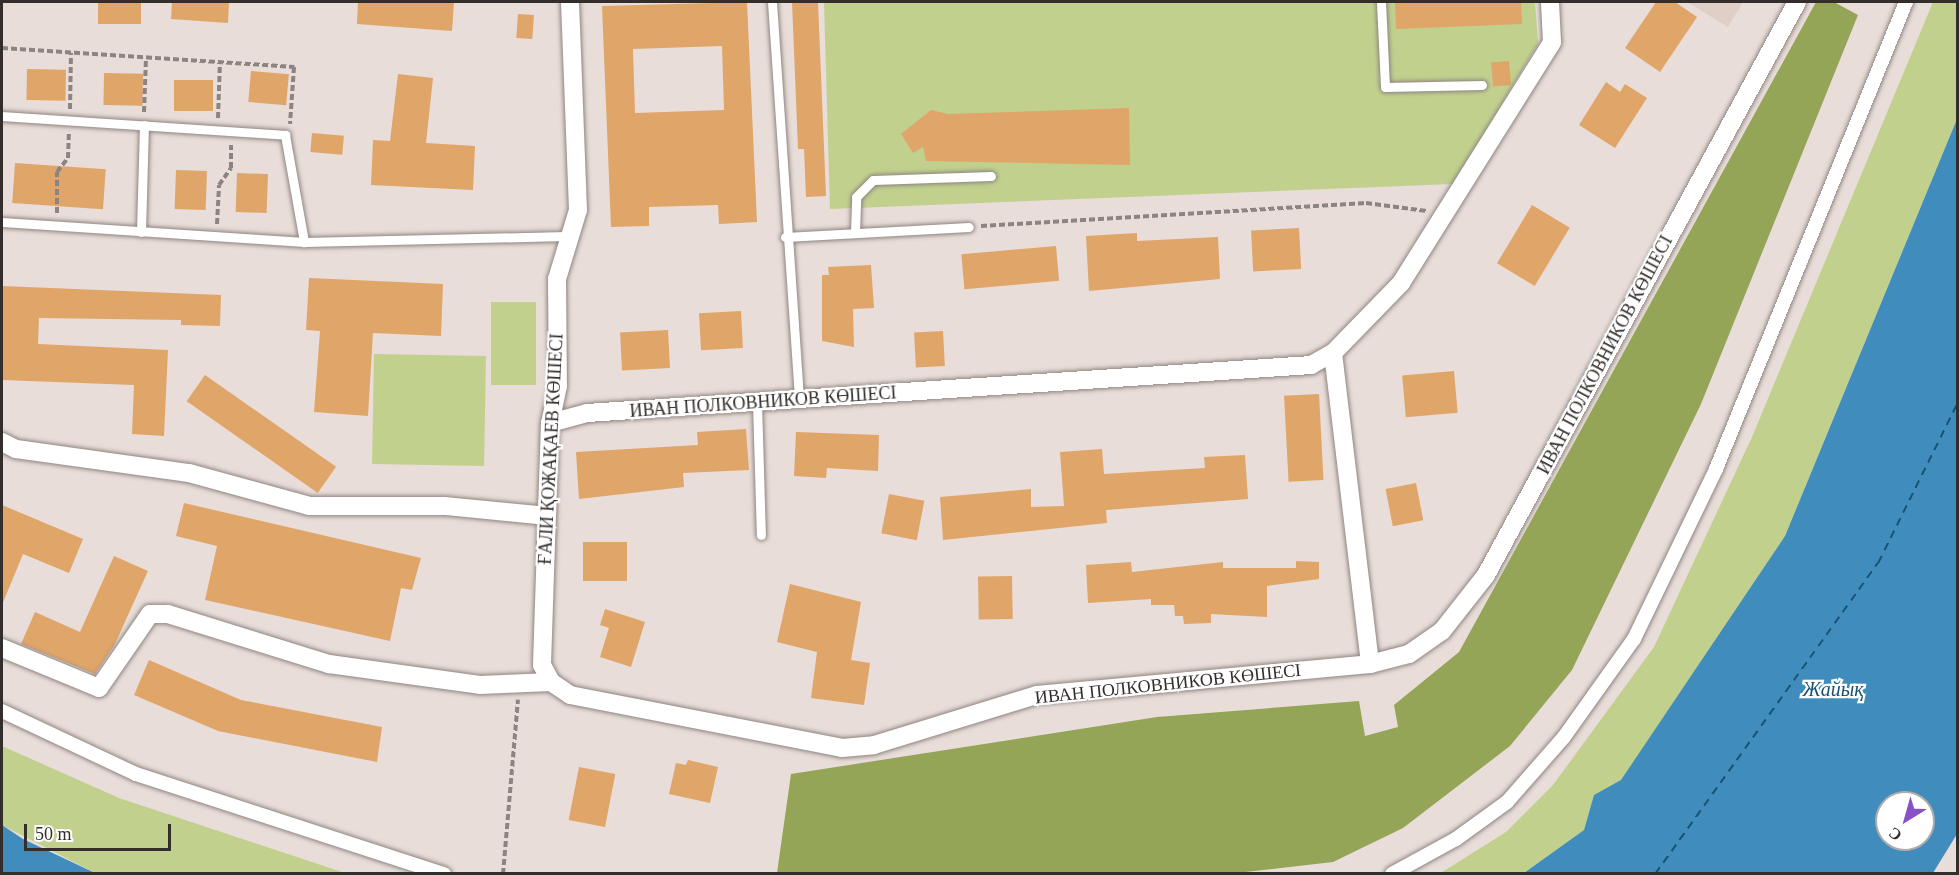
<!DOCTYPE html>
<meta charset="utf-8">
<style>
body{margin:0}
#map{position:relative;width:1959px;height:875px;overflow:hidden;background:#e8ddd8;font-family:Georgia,serif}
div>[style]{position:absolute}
.built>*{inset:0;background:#e0cfc6}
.green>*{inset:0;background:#c1d18d;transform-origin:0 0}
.forest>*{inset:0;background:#94a558}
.water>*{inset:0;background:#408dbd}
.ferry>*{height:1.5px;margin-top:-0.75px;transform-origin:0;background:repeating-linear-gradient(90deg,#185273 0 8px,transparent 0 14px)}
.building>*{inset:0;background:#e0a569;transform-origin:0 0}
.path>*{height:4px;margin-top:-2px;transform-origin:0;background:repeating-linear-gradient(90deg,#8c8480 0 6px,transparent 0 9px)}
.roads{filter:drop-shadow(0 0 2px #8f8581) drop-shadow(0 0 2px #8f8581)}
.service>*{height:9px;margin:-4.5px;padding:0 4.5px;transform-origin:4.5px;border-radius:4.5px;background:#fff}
.pedestrian>*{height:14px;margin:-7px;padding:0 7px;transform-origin:7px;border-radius:7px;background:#fff}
.minor>*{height:18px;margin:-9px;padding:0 9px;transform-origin:9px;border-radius:9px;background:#fff}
span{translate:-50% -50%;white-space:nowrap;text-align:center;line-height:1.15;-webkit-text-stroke:4.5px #fff;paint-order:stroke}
.street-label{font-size:18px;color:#332e2c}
.water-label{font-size:20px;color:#185273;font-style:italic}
.frame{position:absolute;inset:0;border:3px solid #332e2c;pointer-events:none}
.north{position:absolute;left:1875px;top:791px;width:60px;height:60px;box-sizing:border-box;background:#fff;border:2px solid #adabab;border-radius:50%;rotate:217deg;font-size:16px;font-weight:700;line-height:24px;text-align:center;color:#332e2c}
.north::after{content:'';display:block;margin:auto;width:21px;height:27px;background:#8751c8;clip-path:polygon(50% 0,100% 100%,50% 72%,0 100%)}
.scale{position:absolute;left:24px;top:824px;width:147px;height:27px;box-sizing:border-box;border:3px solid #332e2c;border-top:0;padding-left:8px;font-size:18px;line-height:21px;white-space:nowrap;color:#332e2c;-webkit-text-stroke:4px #fff;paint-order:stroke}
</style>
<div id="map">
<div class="built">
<div style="clip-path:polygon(1687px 2px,1743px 2px,1728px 27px)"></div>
</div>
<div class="green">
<div style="clip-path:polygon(824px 2px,1535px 2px,1538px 44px,1453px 184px,830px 209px)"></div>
<div style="clip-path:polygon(1933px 2px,1957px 2px,1957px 119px,1785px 536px,1621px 781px,1594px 796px,1584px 830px,1524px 873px,1439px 874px,1506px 832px,1553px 785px,1654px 647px,1752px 437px)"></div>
<div style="left:491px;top:302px;width:45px;height:83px"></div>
<div style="left:374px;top:354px;width:112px;height:110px;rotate:1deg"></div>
<div style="clip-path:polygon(2px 746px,119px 798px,345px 873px,95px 873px,2px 825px)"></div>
</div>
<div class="forest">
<div style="clip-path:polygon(1816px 2px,1834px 2px,1858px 15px,1701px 404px,1572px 670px,1510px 746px,1403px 828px,1333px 862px,1228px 874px,777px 873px,791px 774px,1157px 717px,1359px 701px,1365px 736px,1398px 727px,1394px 705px,1459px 652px)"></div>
</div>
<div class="water">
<div style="clip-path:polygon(evenodd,1957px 119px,1957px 834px,1933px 873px,1524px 873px,1584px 830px,1594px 795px,1621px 780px,1785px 536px,1957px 119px,1887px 803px,1923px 803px,1923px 839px,1887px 839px,1887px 803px)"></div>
<div style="clip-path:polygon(2px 825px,23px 839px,95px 873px,2px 873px)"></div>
</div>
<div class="ferry">
<div style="left:1655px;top:874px;width:383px;rotate:-54.4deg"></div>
<div style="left:1878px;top:563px;width:180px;rotate:-63.6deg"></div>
</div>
<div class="building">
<div style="left:98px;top:2px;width:43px;height:22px"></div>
<div style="clip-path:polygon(172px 2px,229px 2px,228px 23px,171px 19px)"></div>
<div style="clip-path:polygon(358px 2px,454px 2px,452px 31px,357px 24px)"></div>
<div style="clip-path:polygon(evenodd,747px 2px,757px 222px,719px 224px,718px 205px,649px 207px,649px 226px,611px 227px,602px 6px,747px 2px,722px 46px,724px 110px,635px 113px,633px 49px,722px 46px)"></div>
<div style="clip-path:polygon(792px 2px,818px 2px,826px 196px,806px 197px,804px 149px,798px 149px)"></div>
<div style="clip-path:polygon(1395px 2px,1521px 2px,1522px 24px,1396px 29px)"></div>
<div style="clip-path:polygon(1656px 2px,1675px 2px,1697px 17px,1660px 72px,1625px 48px)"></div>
<div style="left:518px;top:14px;width:16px;height:24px;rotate:4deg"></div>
<div style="left:1509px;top:61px;width:24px;height:18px;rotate:85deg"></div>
<div style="left:27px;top:69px;width:39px;height:31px;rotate:1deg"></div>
<div style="left:251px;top:71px;width:38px;height:31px;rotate:5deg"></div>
<div style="left:104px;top:73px;width:39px;height:32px;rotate:1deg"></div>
<div style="clip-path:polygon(398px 74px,433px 78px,426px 143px,475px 146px,473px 190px,371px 185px,373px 140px,390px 141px)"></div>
<div style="left:174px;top:80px;width:39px;height:31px"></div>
<div style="clip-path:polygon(1606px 82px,1620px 92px,1625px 84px,1647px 98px,1615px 148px,1579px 125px)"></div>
<div style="clip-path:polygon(1129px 108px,1130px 165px,926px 161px,923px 147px,913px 153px,901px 134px,931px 110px,948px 114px)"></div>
<div style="left:312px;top:133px;width:32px;height:19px;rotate:5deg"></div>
<div style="left:15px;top:163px;width:91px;height:40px;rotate:4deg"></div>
<div style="left:176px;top:170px;width:31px;height:39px;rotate:2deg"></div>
<div style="left:237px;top:173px;width:31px;height:39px;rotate:2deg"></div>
<div style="left:1532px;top:205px;width:44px;height:68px;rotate:31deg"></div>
<div style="left:1299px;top:228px;width:41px;height:48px;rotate:87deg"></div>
<div style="clip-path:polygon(1137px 233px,1137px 241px,1218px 237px,1220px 279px,1089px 291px,1086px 236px)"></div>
<div style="left:1056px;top:246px;width:35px;height:95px;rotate:85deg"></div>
<div style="clip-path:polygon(871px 265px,874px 308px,853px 309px,854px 347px,822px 341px,822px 275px,829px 275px,828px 267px)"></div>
<div style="clip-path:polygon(309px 278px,443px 284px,441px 336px,373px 333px,368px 416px,314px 412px,320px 331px,306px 330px)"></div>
<div style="clip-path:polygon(2px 286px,221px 295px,220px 326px,181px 325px,181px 320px,39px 318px,38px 344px,168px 350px,164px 436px,132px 434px,134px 385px,2px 380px)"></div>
<div style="left:741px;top:311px;width:37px;height:42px;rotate:87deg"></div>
<div style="left:668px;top:330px;width:38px;height:48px;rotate:87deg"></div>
<div style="left:943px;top:331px;width:35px;height:29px;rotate:87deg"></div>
<div style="left:1454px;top:371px;width:42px;height:52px;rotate:85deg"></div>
<div style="left:205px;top:375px;width:160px;height:32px;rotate:35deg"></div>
<div style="left:1319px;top:394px;width:86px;height:35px;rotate:87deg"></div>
<div style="clip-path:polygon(746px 429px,749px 470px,683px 473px,684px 487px,579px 499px,576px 452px,698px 445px,697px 432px)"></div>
<div style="clip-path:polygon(796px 432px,879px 435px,878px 471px,827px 468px,826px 478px,794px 476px)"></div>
<div style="clip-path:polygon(1102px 449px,1104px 474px,1205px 468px,1204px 457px,1245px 455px,1248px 499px,1106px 510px,1107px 523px,943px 540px,940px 497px,1031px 489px,1031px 507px,1064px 506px,1060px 452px)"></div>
<div style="left:1416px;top:483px;width:38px;height:31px;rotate:79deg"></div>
<div style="left:889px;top:494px;width:36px;height:40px;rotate:11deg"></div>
<div style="clip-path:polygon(184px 503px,421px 558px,412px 590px,401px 588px,390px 641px,205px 600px,217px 546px,176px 536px)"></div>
<div style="clip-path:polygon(2px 505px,83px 539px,69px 573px,23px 554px,2px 605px)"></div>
<div style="left:583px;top:542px;width:44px;height:39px"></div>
<div style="clip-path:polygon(114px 556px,148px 571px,114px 646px,95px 674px,21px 644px,35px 612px,80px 632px)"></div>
<div style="clip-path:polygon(1296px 561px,1319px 562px,1319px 579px,1267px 586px,1267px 617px,1211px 614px,1211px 623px,1184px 624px,1183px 616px,1175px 616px,1174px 605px,1151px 605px,1151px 599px,1088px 603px,1086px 565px,1131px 562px,1132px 572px,1223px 562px,1223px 568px,1296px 568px)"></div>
<div style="left:1012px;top:576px;width:43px;height:34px;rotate:89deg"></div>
<div style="clip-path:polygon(790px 584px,861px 602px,851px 660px,870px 663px,864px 705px,811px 698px,817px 652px,777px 642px)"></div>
<div style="clip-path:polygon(605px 609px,645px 622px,631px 667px,600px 657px,609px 628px,600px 625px)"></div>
<div style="clip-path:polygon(149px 660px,241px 700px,382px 727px,377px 762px,218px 731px,134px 695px)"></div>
<div style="clip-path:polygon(688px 760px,718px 767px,710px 803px,669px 794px,676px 763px,686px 765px)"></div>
<div style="left:579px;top:767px;width:37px;height:54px;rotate:11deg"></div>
</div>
<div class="path">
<div style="left:2px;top:48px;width:293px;rotate:3.7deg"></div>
<div style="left:294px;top:67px;width:57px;rotate:94deg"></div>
<div style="left:70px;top:109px;width:56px;rotate:-89deg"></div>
<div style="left:144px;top:112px;width:54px;rotate:-87.9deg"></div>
<div style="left:218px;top:118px;width:56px;rotate:-88deg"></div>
<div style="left:57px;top:213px;width:41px;rotate:-90deg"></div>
<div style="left:57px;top:172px;width:18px;rotate:-52deg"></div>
<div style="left:68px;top:158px;width:24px;rotate:-88deg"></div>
<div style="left:217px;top:224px;width:39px;rotate:-87deg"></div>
<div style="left:219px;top:185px;width:21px;rotate:-55deg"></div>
<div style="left:231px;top:168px;width:23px;rotate:-90deg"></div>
<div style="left:981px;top:226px;width:386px;rotate:-3.4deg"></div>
<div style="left:1366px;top:203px;width:61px;rotate:7.6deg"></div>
<div style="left:503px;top:874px;width:175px;rotate:-85.1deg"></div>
</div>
<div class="roads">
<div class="service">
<div style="left:772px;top:2px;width:399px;rotate:86.1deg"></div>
<div style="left:1381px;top:2px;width:85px;rotate:87.3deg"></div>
<div style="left:1385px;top:87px;width:97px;rotate:-1.2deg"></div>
<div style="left:2px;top:116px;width:284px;rotate:3.8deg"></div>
<div style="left:285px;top:135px;width:109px;rotate:79.9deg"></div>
<div style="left:2px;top:222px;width:303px;rotate:3.8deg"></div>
<div style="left:304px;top:242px;width:263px;rotate:-1.3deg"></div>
<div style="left:141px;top:232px;width:107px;rotate:-88.4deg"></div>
<div style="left:855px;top:233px;width:36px;rotate:-88deg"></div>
<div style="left:856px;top:197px;width:24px;rotate:-45deg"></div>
<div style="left:873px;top:180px;width:118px;rotate:-1.9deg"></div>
<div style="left:785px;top:237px;width:184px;rotate:-3.1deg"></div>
<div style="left:757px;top:403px;width:132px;rotate:88.3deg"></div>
</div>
<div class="pedestrian">
<div style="left:2px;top:711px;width:148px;rotate:25.2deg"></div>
<div style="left:136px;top:774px;width:324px;rotate:18deg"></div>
<div style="left:1392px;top:874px;width:73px;rotate:-28.7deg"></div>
<div style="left:1456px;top:839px;width:63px;rotate:-36deg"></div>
<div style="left:1507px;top:802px;width:86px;rotate:-48.8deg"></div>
<div style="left:1564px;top:737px;width:120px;rotate:-54.5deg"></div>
<div style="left:1634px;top:639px;width:189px;rotate:-64.2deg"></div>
<div style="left:1716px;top:469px;width:504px;rotate:-67.86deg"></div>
</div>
<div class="minor">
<div style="left:570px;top:2px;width:208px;rotate:87.8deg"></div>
<div style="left:578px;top:210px;width:72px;rotate:106.9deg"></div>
<div style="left:557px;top:279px;width:107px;rotate:89.5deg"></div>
<div style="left:558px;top:386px;width:38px;rotate:102deg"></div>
<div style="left:550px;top:423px;width:242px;rotate:91.9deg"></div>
<div style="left:542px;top:665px;width:19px;rotate:62deg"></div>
<div style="left:551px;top:682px;width:23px;rotate:34deg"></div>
<div style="left:570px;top:695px;width:277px;rotate:11deg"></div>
<div style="left:842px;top:748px;width:32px;rotate:-5deg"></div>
<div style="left:874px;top:745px;width:170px;rotate:-17.1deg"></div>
<div style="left:1037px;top:695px;width:334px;rotate:-5.3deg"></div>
<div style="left:1370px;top:664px;width:40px;rotate:-14.4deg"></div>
<div style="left:1409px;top:654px;width:40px;rotate:-34.9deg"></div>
<div style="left:1442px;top:631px;width:71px;rotate:-51.8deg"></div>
<div style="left:1486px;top:575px;width:652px;rotate:-61.51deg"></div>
<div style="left:1333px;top:353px;width:313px;rotate:83.2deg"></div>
<div style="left:550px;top:423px;width:38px;rotate:-15deg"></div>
<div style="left:587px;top:413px;width:726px;rotate:-3.79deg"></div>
<div style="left:1311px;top:365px;width:25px;rotate:-29deg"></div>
<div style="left:1333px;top:353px;width:98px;rotate:-45.8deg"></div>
<div style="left:1401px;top:283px;width:284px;rotate:-57.9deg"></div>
<div style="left:1552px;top:42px;width:40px;rotate:-92.9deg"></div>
<div style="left:2px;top:442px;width:16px;rotate:27deg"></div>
<div style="left:16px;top:449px;width:175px;rotate:7.9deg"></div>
<div style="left:189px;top:473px;width:125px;rotate:15.3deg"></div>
<div style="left:310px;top:506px;width:135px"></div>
<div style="left:445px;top:506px;width:102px;rotate:5.6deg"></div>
<div style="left:2px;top:648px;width:105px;rotate:22.4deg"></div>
<div style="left:99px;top:688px;width:90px;rotate:-55.4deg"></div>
<div style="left:150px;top:614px;width:18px"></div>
<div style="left:168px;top:614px;width:169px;rotate:17.3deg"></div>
<div style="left:329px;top:664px;width:152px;rotate:7.9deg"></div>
<div style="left:480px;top:685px;width:71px;rotate:-2.4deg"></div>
</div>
</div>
<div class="street-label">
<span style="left:1605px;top:355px;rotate:-62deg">ИВАН ПОЛКОВНИКОВ КӨШЕСІ</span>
<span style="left:763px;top:402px;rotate:-4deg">ИВАН ПОЛКОВНИКОВ КӨШЕСІ</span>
<span style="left:551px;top:449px;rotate:-87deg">ҒАЛИ ҚОЖАҚАЕВ КӨШЕСІ</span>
<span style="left:1168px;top:684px;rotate:-6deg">ИВАН ПОЛКОВНИКОВ КӨШЕСІ</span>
</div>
<div class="water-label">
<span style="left:1833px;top:689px">Жайық</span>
</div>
<div class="frame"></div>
<div class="north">С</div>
<div class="scale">50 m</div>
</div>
